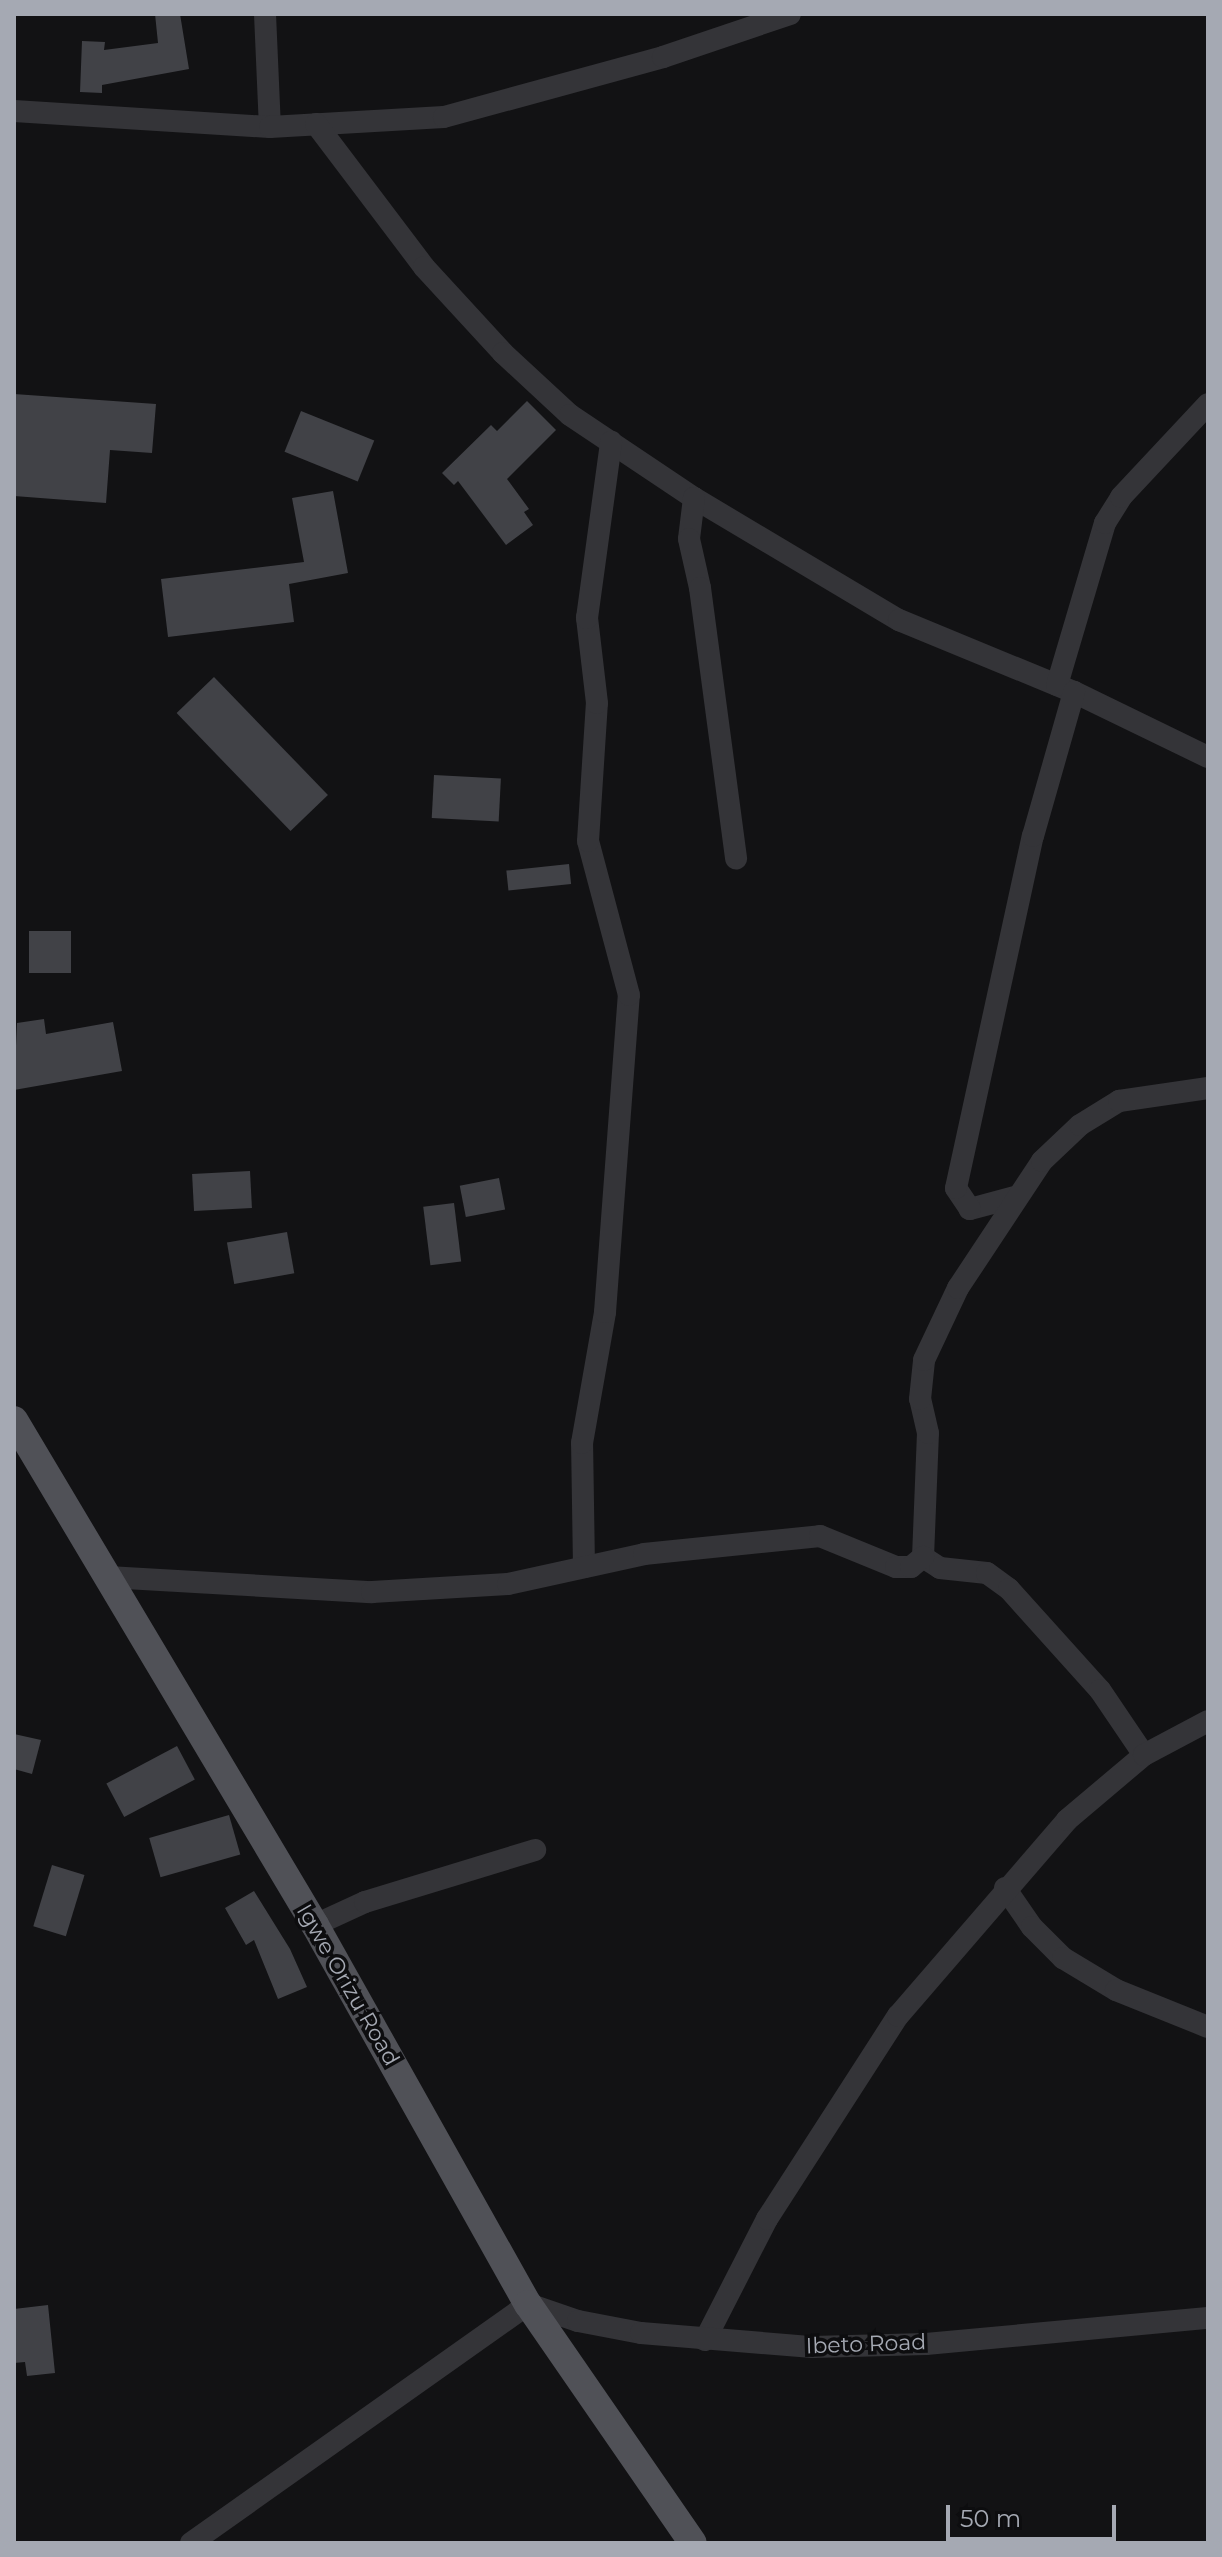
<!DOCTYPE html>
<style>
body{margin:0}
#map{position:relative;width:1222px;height:2557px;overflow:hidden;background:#121214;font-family:Montserrat,sans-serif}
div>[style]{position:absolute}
.building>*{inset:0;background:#414247;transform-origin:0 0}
.minor>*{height:22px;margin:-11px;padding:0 11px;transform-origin:11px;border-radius:11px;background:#343438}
.major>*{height:28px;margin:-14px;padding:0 14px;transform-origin:14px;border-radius:14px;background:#505157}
span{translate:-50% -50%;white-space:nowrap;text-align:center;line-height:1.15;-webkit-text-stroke:7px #0d0d0f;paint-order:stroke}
.street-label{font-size:22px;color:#a5a9b3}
.frame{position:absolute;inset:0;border:16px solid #a5a9b3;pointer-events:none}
.scale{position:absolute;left:946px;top:2505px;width:170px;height:36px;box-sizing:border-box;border:4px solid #a5a9b3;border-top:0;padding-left:10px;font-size:24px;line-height:28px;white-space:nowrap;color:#a5a9b3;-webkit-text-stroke:6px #0d0d0f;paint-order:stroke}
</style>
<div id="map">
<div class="building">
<div style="clip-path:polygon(155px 14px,180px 14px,189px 69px,102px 85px,102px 93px,80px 92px,82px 41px,105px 42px,104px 50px,158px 43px)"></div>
<div style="clip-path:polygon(14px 394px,156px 404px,152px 453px,110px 450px,106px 503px,14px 496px)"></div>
<div style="clip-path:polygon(527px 401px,556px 430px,507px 479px,529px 509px,524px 512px,533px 525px,506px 545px,458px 481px,454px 485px,442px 473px,491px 425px,497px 431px)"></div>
<div style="left:301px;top:411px;width:79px;height:44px;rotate:22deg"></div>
<div style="clip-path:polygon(333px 491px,348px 573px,289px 584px,294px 622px,168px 637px,161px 579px,304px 562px,292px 498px)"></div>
<div style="left:214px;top:677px;width:164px;height:52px;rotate:46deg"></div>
<div style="left:434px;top:775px;width:67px;height:43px;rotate:3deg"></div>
<div style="left:569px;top:864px;width:20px;height:63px;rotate:84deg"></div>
<div style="left:29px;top:931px;width:42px;height:42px"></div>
<div style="clip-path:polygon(44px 1019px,46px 1034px,113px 1022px,122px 1071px,14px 1090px,17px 1023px)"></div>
<div style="left:250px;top:1171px;width:37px;height:58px;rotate:87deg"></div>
<div style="left:499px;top:1178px;width:32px;height:40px;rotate:79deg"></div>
<div style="left:454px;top:1203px;width:59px;height:31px;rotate:83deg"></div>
<div style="left:287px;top:1232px;width:42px;height:61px;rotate:80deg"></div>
<div style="clip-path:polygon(14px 1734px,41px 1740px,32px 1774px,14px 1769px)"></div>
<div style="left:177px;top:1746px;width:38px;height:80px;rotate:62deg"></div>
<div style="left:229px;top:1815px;width:41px;height:83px;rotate:74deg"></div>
<div style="left:52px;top:1865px;width:34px;height:64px;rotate:17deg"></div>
<div style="clip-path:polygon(254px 1891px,290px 1949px,307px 1987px,278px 1999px,254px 1940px,246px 1945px,225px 1908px)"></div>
<div style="clip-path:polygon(48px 2305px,55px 2373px,27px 2376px,25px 2362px,14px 2363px,14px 2309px)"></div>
</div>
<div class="minor">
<div style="left:265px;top:14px;width:113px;rotate:87.5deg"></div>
<div style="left:14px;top:111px;width:256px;rotate:3.6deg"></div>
<div style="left:270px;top:127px;width:174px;rotate:-3.3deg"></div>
<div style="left:444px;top:117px;width:227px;rotate:-15.3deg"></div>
<div style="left:663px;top:57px;width:134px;rotate:-18.7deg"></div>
<div style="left:316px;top:124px;width:179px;rotate:52.9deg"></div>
<div style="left:424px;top:267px;width:117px;rotate:47.4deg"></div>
<div style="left:503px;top:353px;width:91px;rotate:42.8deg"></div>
<div style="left:570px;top:415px;width:149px;rotate:33.8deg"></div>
<div style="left:694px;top:498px;width:239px;rotate:30.8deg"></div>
<div style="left:899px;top:620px;width:189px;rotate:22.4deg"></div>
<div style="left:1074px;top:692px;width:149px;rotate:25.9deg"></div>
<div style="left:694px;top:498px;width:41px;rotate:97deg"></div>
<div style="left:689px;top:539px;width:50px;rotate:77.3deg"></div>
<div style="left:700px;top:588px;width:273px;rotate:82.4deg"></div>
<div style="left:1057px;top:685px;width:169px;rotate:-73.5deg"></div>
<div style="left:1105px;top:523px;width:31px;rotate:-58deg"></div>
<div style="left:1121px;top:497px;width:127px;rotate:-46.9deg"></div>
<div style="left:1015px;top:1197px;width:47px;rotate:165.1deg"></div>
<div style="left:970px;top:1209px;width:25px;rotate:-124deg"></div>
<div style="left:956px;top:1188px;width:360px;rotate:-77.7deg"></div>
<div style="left:1033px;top:836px;width:150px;rotate:-74.1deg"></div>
<div style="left:923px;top:1557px;width:124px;rotate:-87.7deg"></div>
<div style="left:928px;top:1433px;width:35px;rotate:-103deg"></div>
<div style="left:920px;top:1399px;width:39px;rotate:-84deg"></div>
<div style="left:924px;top:1360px;width:80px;rotate:-64.7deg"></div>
<div style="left:958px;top:1288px;width:152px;rotate:-56.5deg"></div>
<div style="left:1042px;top:1161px;width:52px;rotate:-43.5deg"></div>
<div style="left:1080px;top:1125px;width:46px;rotate:-31.6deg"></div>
<div style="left:1119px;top:1101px;width:90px;rotate:-8.3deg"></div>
<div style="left:923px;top:1557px;width:20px;rotate:33deg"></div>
<div style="left:940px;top:1568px;width:47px;rotate:6.1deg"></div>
<div style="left:987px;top:1573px;width:27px;rotate:36deg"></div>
<div style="left:1009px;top:1589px;width:136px;rotate:48deg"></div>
<div style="left:1100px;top:1690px;width:78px;rotate:55.9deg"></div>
<div style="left:584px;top:1567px;width:124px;rotate:-90.9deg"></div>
<div style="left:582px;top:1443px;width:133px;rotate:-80deg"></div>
<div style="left:605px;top:1312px;width:318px;rotate:-85.7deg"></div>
<div style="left:629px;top:995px;width:159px;rotate:-104.9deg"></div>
<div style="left:588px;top:841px;width:138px;rotate:-86.3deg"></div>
<div style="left:597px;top:703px;width:86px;rotate:-96.7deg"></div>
<div style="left:587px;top:618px;width:178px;rotate:-82.2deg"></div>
<div style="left:108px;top:1577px;width:264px;rotate:3.3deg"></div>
<div style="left:372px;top:1592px;width:136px;rotate:-3.4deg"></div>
<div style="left:508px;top:1584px;width:139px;rotate:-12.4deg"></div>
<div style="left:644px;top:1554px;width:177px;rotate:-5.8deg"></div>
<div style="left:820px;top:1536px;width:82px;rotate:22.2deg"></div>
<div style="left:896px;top:1567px;width:15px"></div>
<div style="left:911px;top:1567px;width:16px;rotate:-40deg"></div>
<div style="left:1005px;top:1888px;width:47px;rotate:55.3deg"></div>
<div style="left:1032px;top:1927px;width:44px;rotate:45deg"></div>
<div style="left:1063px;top:1958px;width:62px;rotate:31.1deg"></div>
<div style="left:1116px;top:1990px;width:99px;rotate:21.9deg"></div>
<div style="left:315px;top:1925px;width:55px;rotate:-24.7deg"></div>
<div style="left:365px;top:1902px;width:178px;rotate:-17deg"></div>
<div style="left:705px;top:2340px;width:136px;rotate:-62.9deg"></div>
<div style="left:767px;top:2219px;width:242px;rotate:-57.2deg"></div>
<div style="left:898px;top:2016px;width:259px;rotate:-49.2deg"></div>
<div style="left:1067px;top:1820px;width:101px;rotate:-40.2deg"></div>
<div style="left:1144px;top:1755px;width:72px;rotate:-28deg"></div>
<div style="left:191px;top:2543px;width:413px;rotate:-35.3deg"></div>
<div style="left:528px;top:2304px;width:53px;rotate:18.8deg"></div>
<div style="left:578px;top:2321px;width:64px;rotate:10.8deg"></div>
<div style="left:641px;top:2333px;width:172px;rotate:4.7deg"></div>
<div style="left:812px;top:2347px;width:114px;rotate:-1.5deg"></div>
<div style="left:926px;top:2344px;width:283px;rotate:-5.3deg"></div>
</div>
<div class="major">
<div style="left:14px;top:1420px;width:588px;rotate:59.2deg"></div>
<div style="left:315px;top:1925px;width:435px;rotate:60.7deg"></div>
<div style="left:528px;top:2304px;width:290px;rotate:55.4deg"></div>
</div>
<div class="street-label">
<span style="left:348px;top:1985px;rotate:60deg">Igwe Orizu Road</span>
<span style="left:866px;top:2344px;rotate:-2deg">Ibeto Road</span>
</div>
<div class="frame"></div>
<div class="scale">50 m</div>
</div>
